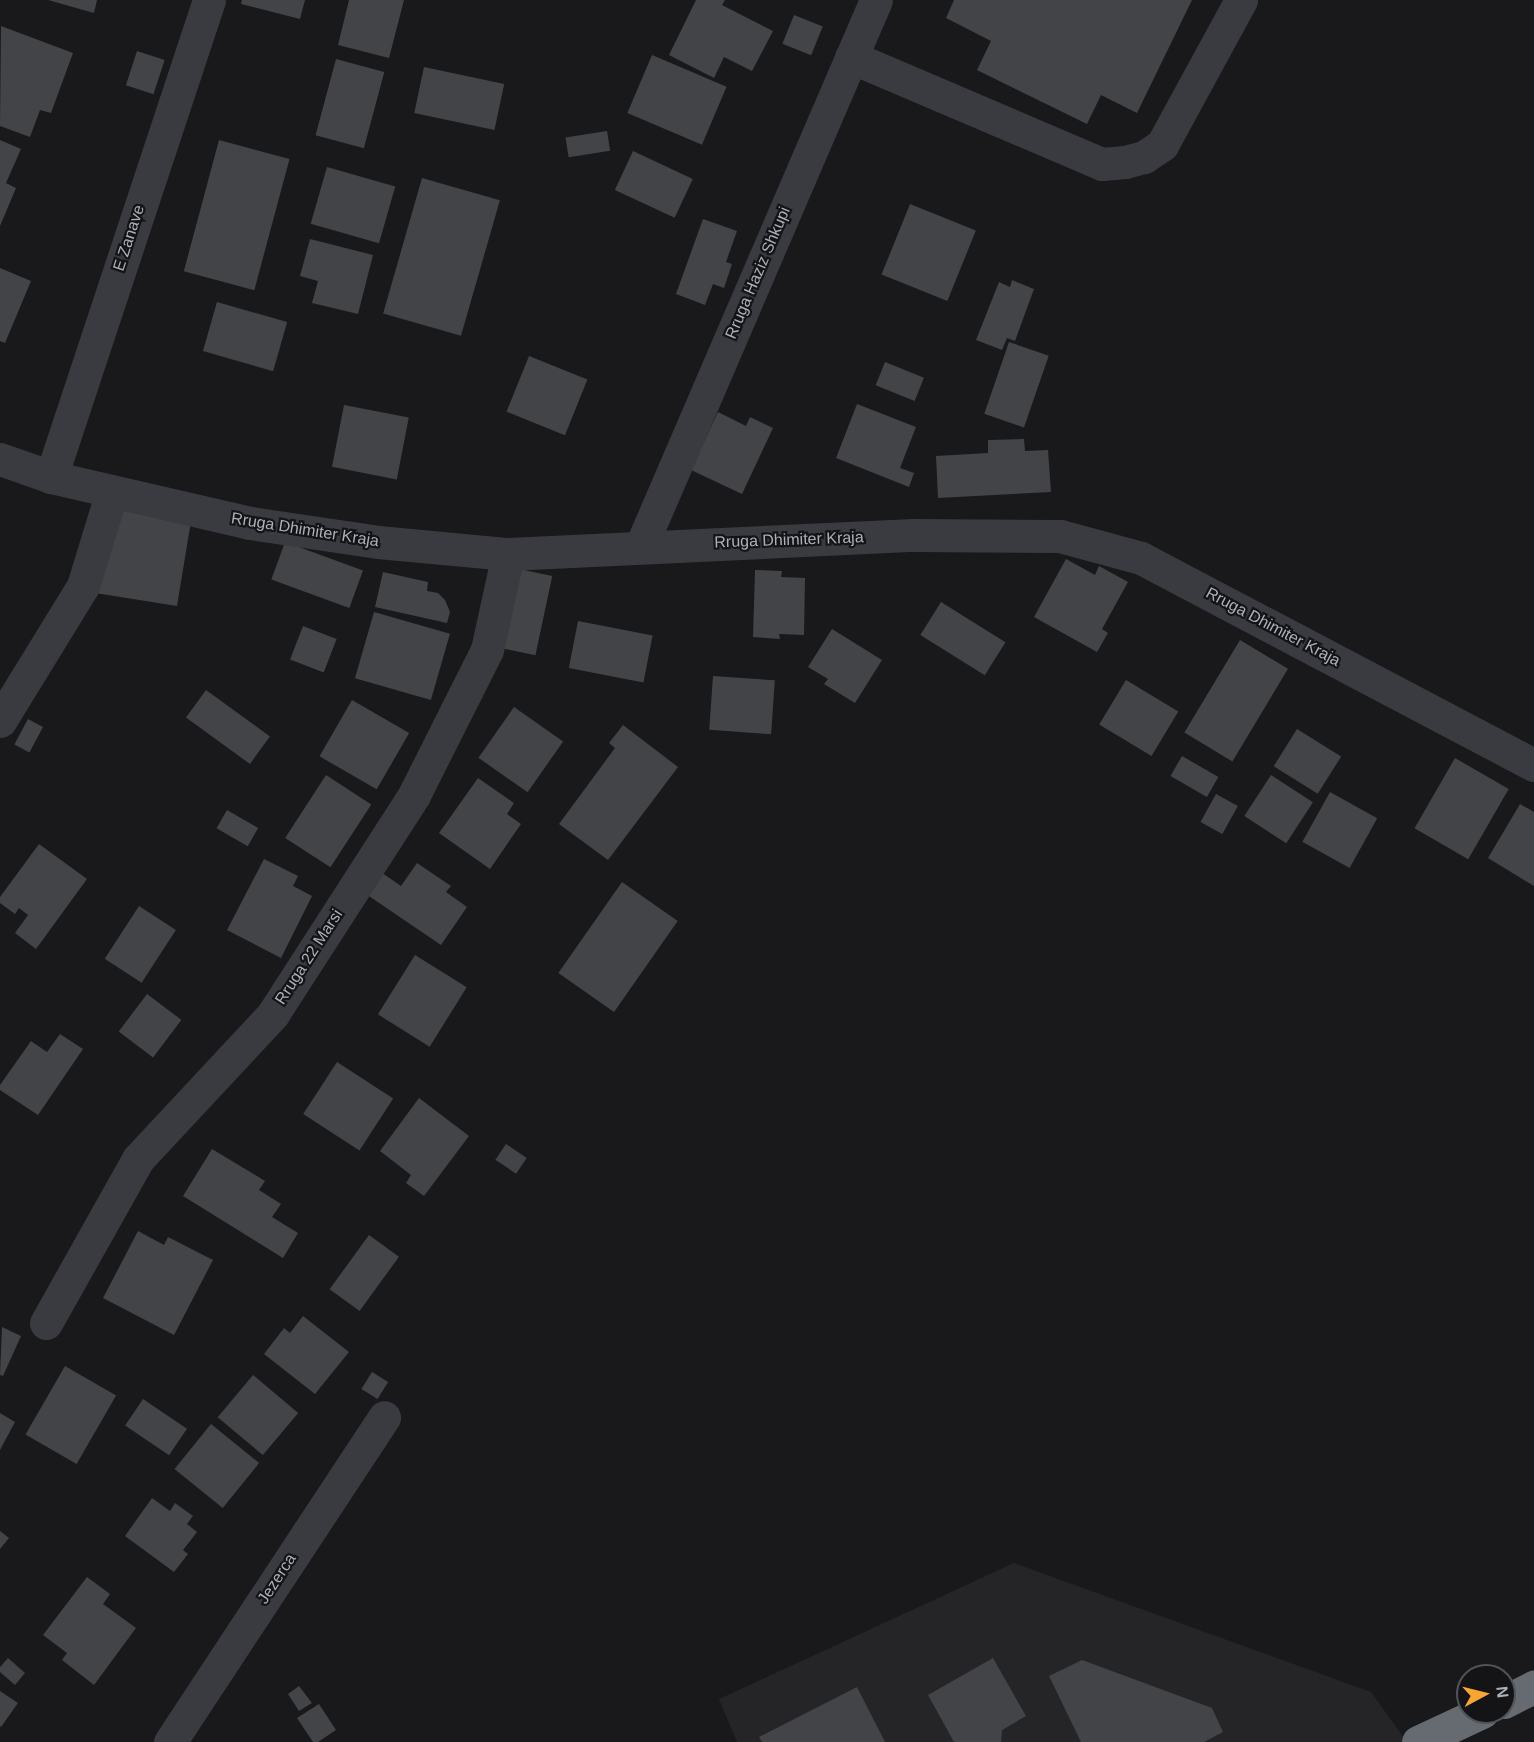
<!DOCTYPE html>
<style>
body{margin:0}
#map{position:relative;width:1534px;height:1742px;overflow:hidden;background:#19191b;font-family:Arial,sans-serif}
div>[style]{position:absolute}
.built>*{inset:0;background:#252528}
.building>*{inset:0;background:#434448;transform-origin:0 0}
.minor>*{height:33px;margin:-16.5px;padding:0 16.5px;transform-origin:16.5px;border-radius:16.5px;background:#3a3b40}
.highway>*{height:33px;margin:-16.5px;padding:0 16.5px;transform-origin:16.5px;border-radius:16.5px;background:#666a71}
span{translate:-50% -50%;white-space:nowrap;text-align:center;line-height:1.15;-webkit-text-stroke:4.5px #141416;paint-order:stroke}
.street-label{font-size:16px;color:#abb1bb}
.north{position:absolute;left:1456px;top:1664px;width:60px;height:60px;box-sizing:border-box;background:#141416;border:2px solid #505358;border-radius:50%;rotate:83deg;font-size:16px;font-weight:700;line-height:24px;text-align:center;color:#abb1bb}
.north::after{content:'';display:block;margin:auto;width:21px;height:27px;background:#f7a635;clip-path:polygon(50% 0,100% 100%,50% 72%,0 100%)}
</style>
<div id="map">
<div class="built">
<div style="clip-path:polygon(1014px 1563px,1371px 1692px,1407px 1742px,737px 1742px,719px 1699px)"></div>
</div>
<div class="building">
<div style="clip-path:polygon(48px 0,97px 0,94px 13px)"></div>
<div style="clip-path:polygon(242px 0,305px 0,300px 19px,241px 4px)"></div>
<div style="clip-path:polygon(349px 0,404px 0,389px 58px,338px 45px)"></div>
<div style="clip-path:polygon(696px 0,725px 0,722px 5px,773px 31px,752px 71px,724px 57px,714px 78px,669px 55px)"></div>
<div style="clip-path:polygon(954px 0,1192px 0,1137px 113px,1101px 95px,1087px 124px,977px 70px,991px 41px,946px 18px)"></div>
<div style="left:794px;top:15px;width:31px;height:31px;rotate:22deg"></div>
<div style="clip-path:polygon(1px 26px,73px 53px,51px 113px,40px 110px,30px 137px,0 126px)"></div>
<div style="left:137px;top:51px;width:29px;height:36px;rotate:18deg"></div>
<div style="left:652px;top:55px;width:81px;height:63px;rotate:23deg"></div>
<div style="left:336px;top:59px;width:50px;height:79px;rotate:15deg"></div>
<div style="left:424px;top:67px;width:82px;height:47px;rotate:12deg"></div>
<div style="left:607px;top:131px;width:20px;height:42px;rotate:81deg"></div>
<div style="clip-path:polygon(0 140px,21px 149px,6px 183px,16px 188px,0 226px)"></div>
<div style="left:219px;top:140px;width:73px;height:136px;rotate:15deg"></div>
<div style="left:633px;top:151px;width:66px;height:43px;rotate:25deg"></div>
<div style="left:327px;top:167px;width:71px;height:59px;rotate:16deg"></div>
<div style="left:422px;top:178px;width:81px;height:141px;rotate:16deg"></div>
<div style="left:910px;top:204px;width:71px;height:76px;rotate:22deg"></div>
<div style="clip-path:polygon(703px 219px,737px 231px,726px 262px,732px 264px,724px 288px,713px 284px,705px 305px,676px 294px)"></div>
<div style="clip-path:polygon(310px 239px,373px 255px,358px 314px,312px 303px,318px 281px,300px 276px)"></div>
<div style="clip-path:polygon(0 268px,31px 281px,5px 343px,0 341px)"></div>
<div style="clip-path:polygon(1012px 280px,1034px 289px,1015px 341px,1007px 338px,1002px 350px,976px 340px,999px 282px,1010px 287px)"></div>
<div style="left:217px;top:302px;width:73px;height:51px;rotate:16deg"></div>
<div style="left:1009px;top:342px;width:42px;height:76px;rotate:19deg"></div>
<div style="left:529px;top:356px;width:63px;height:60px;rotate:22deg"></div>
<div style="left:885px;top:362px;width:42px;height:25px;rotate:22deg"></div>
<div style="clip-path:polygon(857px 404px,916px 427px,900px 468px,914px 473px,909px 487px,836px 458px)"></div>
<div style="left:344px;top:405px;width:66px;height:63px;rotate:11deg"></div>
<div style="clip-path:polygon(718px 412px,746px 426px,750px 417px,773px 428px,742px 494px,691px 470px)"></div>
<div style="clip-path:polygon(1024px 439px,1025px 451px,1048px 450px,1051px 492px,938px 498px,936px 456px,988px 453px,988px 440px)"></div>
<div style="clip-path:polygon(125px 503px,192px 515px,177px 606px,89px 592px)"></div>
<div style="left:285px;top:542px;width:83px;height:40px;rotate:20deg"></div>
<div style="clip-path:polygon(1066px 559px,1095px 575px,1099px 566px,1128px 582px,1102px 629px,1108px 633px,1097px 652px,1034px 617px)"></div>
<div style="left:519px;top:569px;width:34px;height:81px;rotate:12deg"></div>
<div style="clip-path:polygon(755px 570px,782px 571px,781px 577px,805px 578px,804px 635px,779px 634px,780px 639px,753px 637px)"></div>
<div style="clip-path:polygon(383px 572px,428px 582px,427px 591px,438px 593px,445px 600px,450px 612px,447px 623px,375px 607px)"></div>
<div style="left:941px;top:602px;width:76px;height:39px;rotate:32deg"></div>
<div style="left:374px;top:612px;width:79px;height:69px;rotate:16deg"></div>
<div style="left:578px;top:621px;width:76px;height:48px;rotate:11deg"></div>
<div style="left:303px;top:626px;width:36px;height:36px;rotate:21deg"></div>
<div style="clip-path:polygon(832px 629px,882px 660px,855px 703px,824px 684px,828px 679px,808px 667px)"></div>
<div style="left:1240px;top:640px;width:56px;height:108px;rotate:31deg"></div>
<div style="left:713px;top:676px;width:62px;height:54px;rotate:4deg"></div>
<div style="left:1126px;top:680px;width:61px;height:52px;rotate:31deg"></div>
<div style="left:206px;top:690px;width:79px;height:34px;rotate:36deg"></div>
<div style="left:352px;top:700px;width:66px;height:65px;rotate:30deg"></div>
<div style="left:514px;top:707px;width:60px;height:62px;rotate:35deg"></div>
<div style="left:28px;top:719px;width:17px;height:29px;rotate:28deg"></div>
<div style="clip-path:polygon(623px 725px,678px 767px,608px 860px,559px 824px,615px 748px,609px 743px)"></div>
<div style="left:1297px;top:729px;width:52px;height:44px;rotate:32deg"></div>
<div style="left:1182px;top:756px;width:42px;height:23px;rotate:30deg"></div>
<div style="left:1455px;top:758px;width:62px;height:81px;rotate:30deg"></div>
<div style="left:326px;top:775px;width:54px;height:75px;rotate:33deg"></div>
<div style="left:1271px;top:775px;width:50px;height:49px;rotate:33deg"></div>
<div style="clip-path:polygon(478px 778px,514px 803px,507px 814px,521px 824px,490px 869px,439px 833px)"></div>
<div style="left:1330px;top:792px;width:54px;height:57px;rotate:29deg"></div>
<div style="left:1216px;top:794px;width:25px;height:32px;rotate:29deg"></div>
<div style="clip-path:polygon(1520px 804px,1534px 812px,1534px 886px,1488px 858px)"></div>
<div style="left:227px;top:810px;width:36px;height:21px;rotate:30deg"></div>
<div style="clip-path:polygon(39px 844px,87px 879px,36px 949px,15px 933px,28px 915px,19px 908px,15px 914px,0 903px,0 897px)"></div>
<div style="clip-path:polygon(264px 859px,298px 876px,293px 886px,312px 896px,281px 958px,227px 930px)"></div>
<div style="clip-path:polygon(417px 863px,451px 886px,446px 892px,467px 907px,441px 945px,360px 890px,375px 868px,401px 886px)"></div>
<div style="left:622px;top:882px;width:68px;height:111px;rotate:35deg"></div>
<div style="left:139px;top:906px;width:44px;height:63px;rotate:33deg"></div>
<div style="left:415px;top:955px;width:61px;height:70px;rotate:32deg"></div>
<div style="left:147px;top:994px;width:43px;height:47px;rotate:37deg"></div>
<div style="clip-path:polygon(60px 1034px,83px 1049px,38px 1115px,0 1090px,0 1085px,31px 1041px,47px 1052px)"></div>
<div style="left:337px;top:1062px;width:67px;height:62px;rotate:33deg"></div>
<div style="clip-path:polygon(419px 1098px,469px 1136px,424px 1196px,406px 1183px,411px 1175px,380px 1151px)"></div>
<div style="left:506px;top:1144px;width:25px;height:19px;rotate:34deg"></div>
<div style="clip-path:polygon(212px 1149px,265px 1181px,259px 1190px,281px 1204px,272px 1217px,298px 1233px,283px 1258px,183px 1196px)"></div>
<div style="clip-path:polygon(138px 1231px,164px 1245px,168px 1237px,213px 1260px,174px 1335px,103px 1298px)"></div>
<div style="left:369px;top:1235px;width:37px;height:67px;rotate:36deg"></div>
<div style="clip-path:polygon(303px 1316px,349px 1352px,315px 1394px,264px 1354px,284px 1328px,290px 1333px)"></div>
<div style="clip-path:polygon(2px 1327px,21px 1336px,3px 1376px,0 1375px)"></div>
<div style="left:65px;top:1366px;width:59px;height:79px;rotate:30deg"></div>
<div style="left:372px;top:1372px;width:19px;height:20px;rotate:32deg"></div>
<div style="left:253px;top:1375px;width:59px;height:55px;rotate:40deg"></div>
<div style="left:143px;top:1399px;width:53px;height:32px;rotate:34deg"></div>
<div style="clip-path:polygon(0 1413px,15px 1422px,0 1450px)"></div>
<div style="left:211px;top:1424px;width:62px;height:58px;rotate:39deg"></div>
<div style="clip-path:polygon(152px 1498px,170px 1511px,175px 1503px,193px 1516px,187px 1524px,197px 1532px,183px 1550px,188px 1554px,174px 1572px,125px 1536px)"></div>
<div style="clip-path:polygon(0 1531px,9px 1538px,0 1549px)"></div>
<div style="clip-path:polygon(87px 1577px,110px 1594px,103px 1604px,136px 1628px,94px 1685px,62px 1660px,67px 1653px,43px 1635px)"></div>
<div style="clip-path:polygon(8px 1658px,25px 1673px,15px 1685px,0 1672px,0 1667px)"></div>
<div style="clip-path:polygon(993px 1658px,1026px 1716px,1002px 1730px,1001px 1742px,954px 1742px,928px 1695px)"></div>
<div style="clip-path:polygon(1082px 1660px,1212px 1708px,1223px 1732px,1204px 1742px,1081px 1742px,1049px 1676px)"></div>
<div style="clip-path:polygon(299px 1686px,312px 1703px,299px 1711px,288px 1694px)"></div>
<div style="clip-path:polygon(857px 1687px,885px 1742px,762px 1742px,759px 1737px)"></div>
<div style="clip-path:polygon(0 1691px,18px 1703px,1px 1727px,0 1726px)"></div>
<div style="clip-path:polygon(319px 1704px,336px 1730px,318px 1742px,313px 1742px,297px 1718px)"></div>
</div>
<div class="minor">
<div style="left:851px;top:57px;width:273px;rotate:23.1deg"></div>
<div style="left:1102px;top:164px;width:23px;rotate:-5deg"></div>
<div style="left:1125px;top:162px;width:20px;rotate:-15deg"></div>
<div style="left:1144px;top:157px;width:22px;rotate:-34deg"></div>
<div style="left:1162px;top:145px;width:165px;rotate:-61.4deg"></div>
<div style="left:0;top:459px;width:54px;rotate:19.4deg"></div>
<div style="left:51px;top:477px;width:204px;rotate:13deg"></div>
<div style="left:250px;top:523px;width:129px;rotate:8.4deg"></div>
<div style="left:378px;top:542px;width:131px;rotate:5.3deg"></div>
<div style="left:508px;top:554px;width:406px;rotate:-2.7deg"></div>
<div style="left:914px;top:535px;width:146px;rotate:0.4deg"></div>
<div style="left:1060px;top:536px;width:84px;rotate:15.2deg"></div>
<div style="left:1141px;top:558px;width:444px;rotate:27.8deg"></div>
<div style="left:51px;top:477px;width:502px;rotate:-71.67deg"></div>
<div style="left:641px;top:546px;width:594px;rotate:-66.71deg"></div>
<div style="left:0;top:721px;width:158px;rotate:-58.4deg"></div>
<div style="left:83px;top:586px;width:99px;rotate:-73deg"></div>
<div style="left:46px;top:1323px;width:188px;rotate:-60.7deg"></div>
<div style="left:138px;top:1159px;width:198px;rotate:-47deg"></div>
<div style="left:273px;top:1014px;width:260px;rotate:-57.2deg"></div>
<div style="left:414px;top:795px;width:162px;rotate:-63.3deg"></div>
<div style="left:487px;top:650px;width:98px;rotate:-77.7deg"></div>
<div style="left:170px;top:1742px;width:389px;rotate:-56.6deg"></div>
</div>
<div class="highway">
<div style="left:1504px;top:1702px;width:34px;rotate:-27deg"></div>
<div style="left:1418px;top:1742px;width:71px;rotate:-25.1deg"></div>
</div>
<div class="street-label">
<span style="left:129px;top:238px;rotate:-72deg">E Zanave</span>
<span style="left:758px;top:273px;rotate:-67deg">Rruga Haziz Shkupi</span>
<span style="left:305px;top:530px;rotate:9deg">Rruga Dhimiter Kraja</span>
<span style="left:789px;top:540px;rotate:-2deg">Rruga Dhimiter Kraja</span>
<span style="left:1273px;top:627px;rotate:28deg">Rruga Dhimiter Kraja</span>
<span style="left:309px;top:957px;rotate:-57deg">Rruga 22 Marsi</span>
<span style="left:277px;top:1579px;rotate:-57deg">Jezerca</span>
</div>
<div class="north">N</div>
</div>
